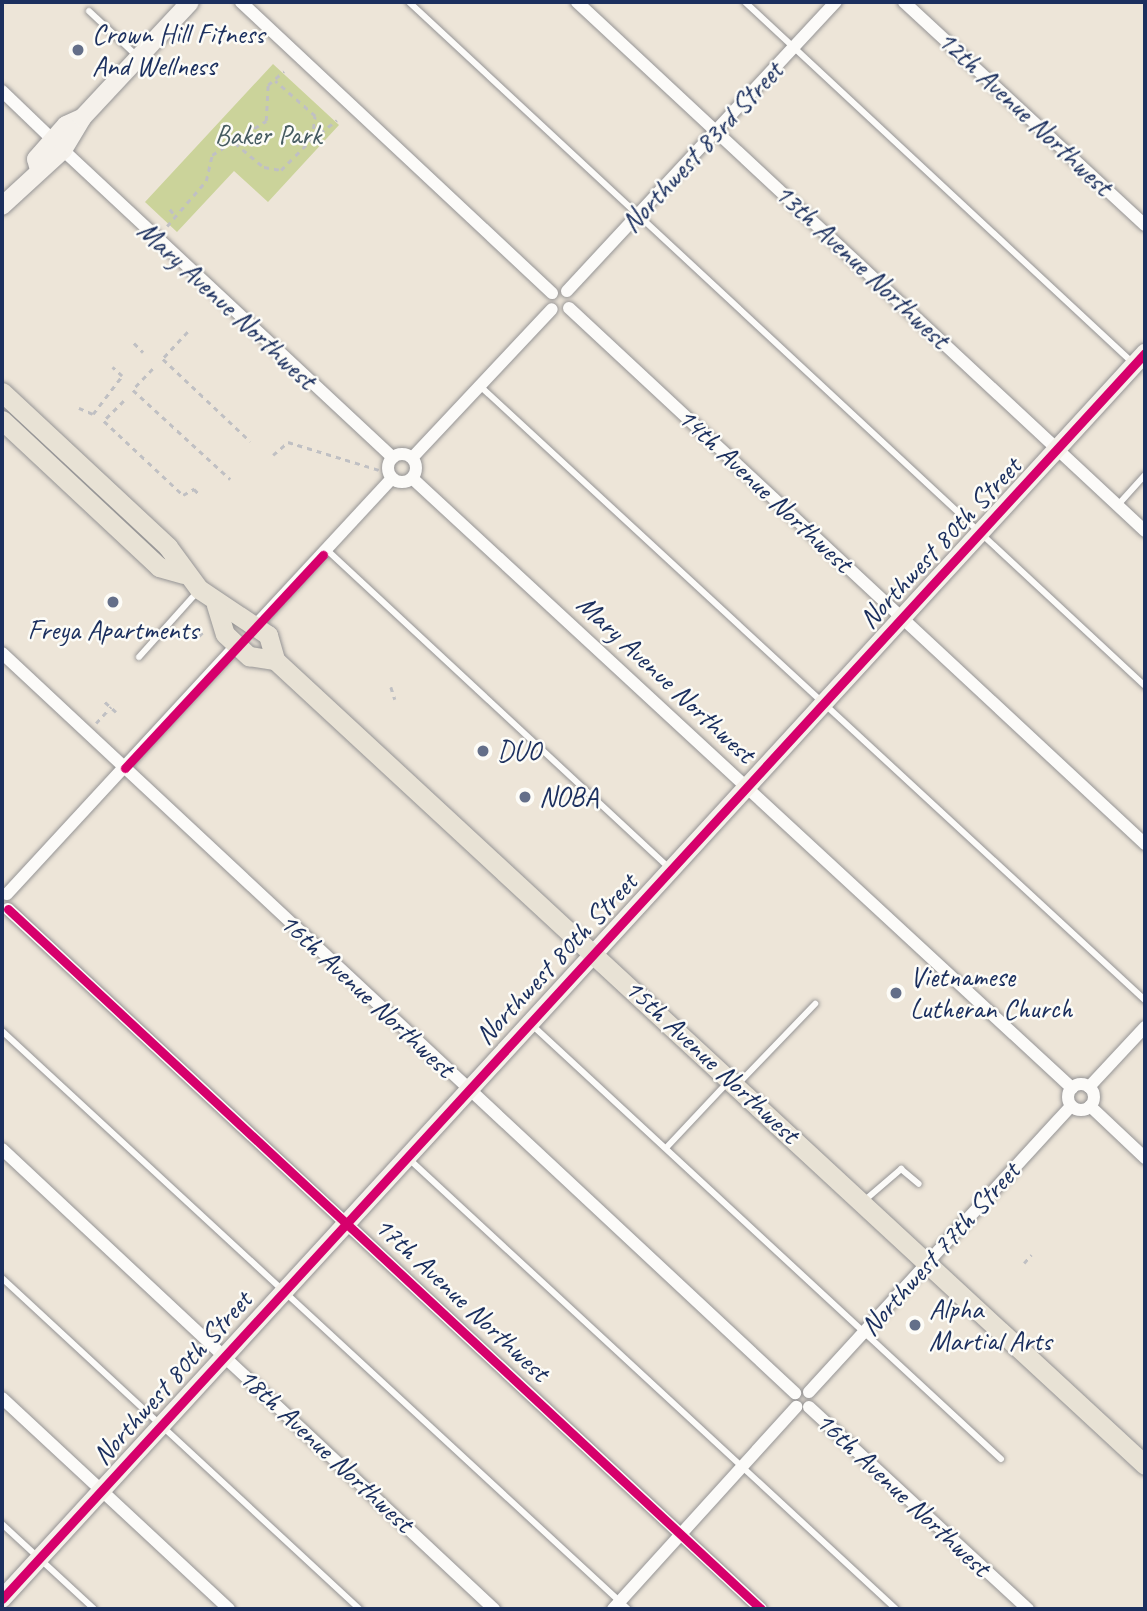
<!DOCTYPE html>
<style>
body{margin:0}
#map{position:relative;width:1147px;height:1611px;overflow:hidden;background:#ede5d8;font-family:Caveat,sans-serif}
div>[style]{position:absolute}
.green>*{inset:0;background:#cbd39a}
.path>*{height:2.5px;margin-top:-1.25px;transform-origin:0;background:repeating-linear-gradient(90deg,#c0c0c3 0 5px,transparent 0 10px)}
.roads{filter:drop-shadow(0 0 2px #959495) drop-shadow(0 0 2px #959495)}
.lane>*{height:6px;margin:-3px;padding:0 3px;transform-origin:3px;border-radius:3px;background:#fcfbf9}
.street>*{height:12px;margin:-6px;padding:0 6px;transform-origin:6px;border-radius:6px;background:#fcfbf9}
.street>.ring{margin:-6px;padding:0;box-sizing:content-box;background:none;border:12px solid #fcfbf9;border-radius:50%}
.secondary>*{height:18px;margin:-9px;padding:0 9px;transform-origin:9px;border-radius:9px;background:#f5f1eb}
.primary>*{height:19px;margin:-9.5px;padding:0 9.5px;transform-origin:9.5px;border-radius:9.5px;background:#e8e2d5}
.cycleway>*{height:9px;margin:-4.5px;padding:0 4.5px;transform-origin:4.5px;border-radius:4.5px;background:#d6006c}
.dots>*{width:19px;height:19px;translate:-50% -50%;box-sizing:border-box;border:4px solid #fdfcf7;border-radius:50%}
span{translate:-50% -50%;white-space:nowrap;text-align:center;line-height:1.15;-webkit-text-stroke:5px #fdfcf7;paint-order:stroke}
.poi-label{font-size:28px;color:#1b2f5e}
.left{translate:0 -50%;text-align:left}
.street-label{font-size:28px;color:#1b2f5e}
.park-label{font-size:28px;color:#475c61}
.frame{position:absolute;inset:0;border:4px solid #1b2f5e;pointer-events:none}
</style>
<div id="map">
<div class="green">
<div style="clip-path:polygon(273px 64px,339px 125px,268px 202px,234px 171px,177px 232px,145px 202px)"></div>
</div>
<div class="path">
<div style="left:312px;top:139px;width:31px;rotate:-37deg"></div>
<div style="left:235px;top:143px;width:38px;rotate:40deg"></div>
<div style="left:264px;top:167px;width:17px;rotate:10deg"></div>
<div style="left:281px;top:170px;width:44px;rotate:-45deg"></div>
<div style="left:312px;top:139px;width:23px;rotate:-83deg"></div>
<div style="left:315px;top:116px;width:53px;rotate:-138.8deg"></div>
<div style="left:170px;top:209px;width:9px;rotate:54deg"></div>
<div style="left:167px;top:226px;width:60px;rotate:-49.1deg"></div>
<div style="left:206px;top:181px;width:27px;rotate:-77deg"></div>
<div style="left:212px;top:155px;width:64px;rotate:-32.2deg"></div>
<div style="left:266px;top:121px;width:36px;rotate:-87deg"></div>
<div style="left:268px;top:85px;width:21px;rotate:-41deg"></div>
<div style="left:188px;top:332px;width:37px;rotate:133deg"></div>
<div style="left:163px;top:359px;width:120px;rotate:43.3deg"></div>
<div style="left:134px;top:343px;width:13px;rotate:45deg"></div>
<div style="left:153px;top:369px;width:29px;rotate:134deg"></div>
<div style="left:133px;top:390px;width:132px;rotate:42.5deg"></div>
<div style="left:124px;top:401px;width:28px;rotate:135deg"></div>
<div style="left:104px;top:421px;width:108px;rotate:43.1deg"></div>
<div style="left:183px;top:495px;width:13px;rotate:-29deg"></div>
<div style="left:194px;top:489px;width:8px;rotate:45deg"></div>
<div style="left:79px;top:408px;width:15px;rotate:23deg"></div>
<div style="left:93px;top:414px;width:48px;rotate:-52.7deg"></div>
<div style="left:122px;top:376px;width:13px;rotate:-138deg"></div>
<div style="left:273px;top:455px;width:20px;rotate:-41deg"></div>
<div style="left:288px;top:442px;width:95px;rotate:17.1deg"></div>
<div style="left:199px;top:636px;width:6px;rotate:-45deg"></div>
<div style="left:391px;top:687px;width:13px;rotate:72deg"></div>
<div style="left:105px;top:702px;width:15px;rotate:42deg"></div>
<div style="left:96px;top:723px;width:22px;rotate:-47deg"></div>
<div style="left:1024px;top:1263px;width:11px;rotate:-49deg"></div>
</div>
<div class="roads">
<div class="lane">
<div style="left:409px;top:2px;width:1005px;rotate:42.9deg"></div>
<div style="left:745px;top:2px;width:530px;rotate:42.94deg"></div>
<div style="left:89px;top:11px;width:66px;rotate:43.2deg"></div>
<div style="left:480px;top:386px;width:905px;rotate:42.72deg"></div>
<div style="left:1117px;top:506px;width:42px;rotate:-47.9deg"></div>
<div style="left:327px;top:550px;width:467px;rotate:42.9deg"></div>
<div style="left:139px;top:657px;width:89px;rotate:-48.2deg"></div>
<div style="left:532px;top:1025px;width:639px;rotate:42.78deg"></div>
<div style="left:2px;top:1031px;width:852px;rotate:42.72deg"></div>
<div style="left:739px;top:1083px;width:110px;rotate:-46.1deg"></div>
<div style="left:666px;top:1148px;width:89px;rotate:-46.8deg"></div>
<div style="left:409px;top:1159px;width:663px;rotate:42.74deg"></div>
<div style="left:865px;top:1200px;width:48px;rotate:-40.7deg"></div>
<div style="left:901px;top:1169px;width:23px;rotate:40deg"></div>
<div style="left:2px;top:1278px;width:487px;rotate:42.8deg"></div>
<div style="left:2px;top:1524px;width:125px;rotate:42.7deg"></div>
</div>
<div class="street">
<div style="left:241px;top:2px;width:426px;rotate:43.1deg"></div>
<div style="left:577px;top:2px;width:776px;rotate:42.96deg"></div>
<div style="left:904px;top:2px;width:328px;rotate:42.8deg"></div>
<div style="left:2px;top:91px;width:71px;rotate:43.9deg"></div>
<div style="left:63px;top:150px;width:451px;rotate:43deg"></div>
<div style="left:567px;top:291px;width:395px;rotate:-47.1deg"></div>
<div style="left:569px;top:308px;width:787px;rotate:42.94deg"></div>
<div class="ring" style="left:388px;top:454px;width:16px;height:16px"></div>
<div style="left:412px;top:458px;width:204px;rotate:-46.8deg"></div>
<div style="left:412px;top:478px;width:899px;rotate:42.75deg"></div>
<div style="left:257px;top:624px;width:199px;rotate:-47.2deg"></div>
<div style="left:2px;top:653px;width:1085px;rotate:43.02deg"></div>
<div style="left:7px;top:894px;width:339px;rotate:-47.3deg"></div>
<div style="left:8px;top:909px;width:1028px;rotate:42.91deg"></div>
<div class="ring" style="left:1068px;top:1084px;width:14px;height:14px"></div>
<div style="left:1089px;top:1087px;width:82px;rotate:-47deg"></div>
<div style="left:1090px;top:1106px;width:76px;rotate:43.4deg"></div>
<div style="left:2px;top:1149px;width:674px;rotate:43.07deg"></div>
<div style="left:809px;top:1392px;width:388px;rotate:-47.5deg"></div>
<div style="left:2px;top:1398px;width:310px;rotate:42.9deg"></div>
<div style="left:809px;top:1407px;width:298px;rotate:42.7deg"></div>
<div style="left:613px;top:1609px;width:273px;rotate:-47.8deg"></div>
</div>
<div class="secondary">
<div style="left:38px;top:166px;width:7px;rotate:-106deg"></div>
<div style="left:36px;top:159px;width:45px;rotate:-48.6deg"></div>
<div style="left:66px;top:125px;width:17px;rotate:-24deg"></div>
<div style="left:2px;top:206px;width:83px;rotate:-42.6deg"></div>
<div style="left:63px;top:150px;width:37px;rotate:-59deg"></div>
<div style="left:82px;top:118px;width:158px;rotate:-47deg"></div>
<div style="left:2px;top:1599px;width:1691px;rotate:-47.47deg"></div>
</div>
<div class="primary">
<div style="left:2px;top:392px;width:227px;rotate:43deg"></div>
<div style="left:168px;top:547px;width:52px;rotate:53.6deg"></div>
<div style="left:199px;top:589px;width:83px;rotate:33.7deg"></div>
<div style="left:268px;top:635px;width:26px;rotate:74deg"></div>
<div style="left:275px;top:660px;width:1185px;rotate:42.78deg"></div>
<div style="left:2px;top:420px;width:215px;rotate:43.1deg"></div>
<div style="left:159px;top:567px;width:25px;rotate:16deg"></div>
<div style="left:216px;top:605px;width:30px;rotate:73deg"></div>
<div style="left:225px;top:634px;width:33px;rotate:43deg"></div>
<div style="left:249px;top:656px;width:26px;rotate:9deg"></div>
</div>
</div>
<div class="cycleway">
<div style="left:125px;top:768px;width:291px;rotate:-47.1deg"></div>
<div style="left:8px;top:909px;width:1028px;rotate:42.91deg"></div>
<div style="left:2px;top:1599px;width:1691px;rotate:-47.47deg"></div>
</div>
<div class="dots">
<div style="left:78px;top:50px;background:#646f89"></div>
<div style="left:113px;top:602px;background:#646f89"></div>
<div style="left:483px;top:751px;background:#646f89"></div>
<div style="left:525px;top:797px;background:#646f89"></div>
<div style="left:896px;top:993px;background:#646f89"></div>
<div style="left:915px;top:1325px;background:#646f89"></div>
</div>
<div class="poi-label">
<span class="left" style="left:92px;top:50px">Crown Hill Fitness<br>And Wellness</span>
<span style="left:113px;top:630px">Freya Apartments</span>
<span class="left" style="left:497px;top:751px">DUO</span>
<span class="left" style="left:539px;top:797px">NOBA</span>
<span class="left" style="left:910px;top:993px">Vietnamese<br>Lutheran Church</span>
<span class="left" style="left:929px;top:1325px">Alpha<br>Martial Arts</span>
</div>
<div class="street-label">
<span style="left:1025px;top:113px;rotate:43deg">12th Avenue Northwest</span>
<span style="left:702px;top:147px;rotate:-47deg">Northwest 83rd Street</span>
<span style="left:862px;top:266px;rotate:43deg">13th Avenue Northwest</span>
<span style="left:227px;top:305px;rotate:43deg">Mary Avenue Northwest</span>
<span style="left:765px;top:490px;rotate:43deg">14th Avenue Northwest</span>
<span style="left:940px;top:543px;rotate:-47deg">Northwest 80th Street</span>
<span style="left:666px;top:679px;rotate:43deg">Mary Avenue Northwest</span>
<span style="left:556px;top:959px;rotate:-47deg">Northwest 80th Street</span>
<span style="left:367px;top:995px;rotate:43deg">16th Avenue Northwest</span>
<span style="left:712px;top:1061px;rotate:43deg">15th Avenue Northwest</span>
<span style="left:940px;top:1249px;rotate:-48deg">Northwest 77th Street</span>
<span style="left:462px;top:1299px;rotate:43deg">17th Avenue Northwest</span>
<span style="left:172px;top:1378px;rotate:-48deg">Northwest 80th Street</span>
<span style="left:326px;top:1450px;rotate:43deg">18th Avenue Northwest</span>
<span style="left:903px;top:1494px;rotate:43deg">16th Avenue Northwest</span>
</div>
<div class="park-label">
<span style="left:268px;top:135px">Baker Park</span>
</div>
<div class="frame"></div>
</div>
